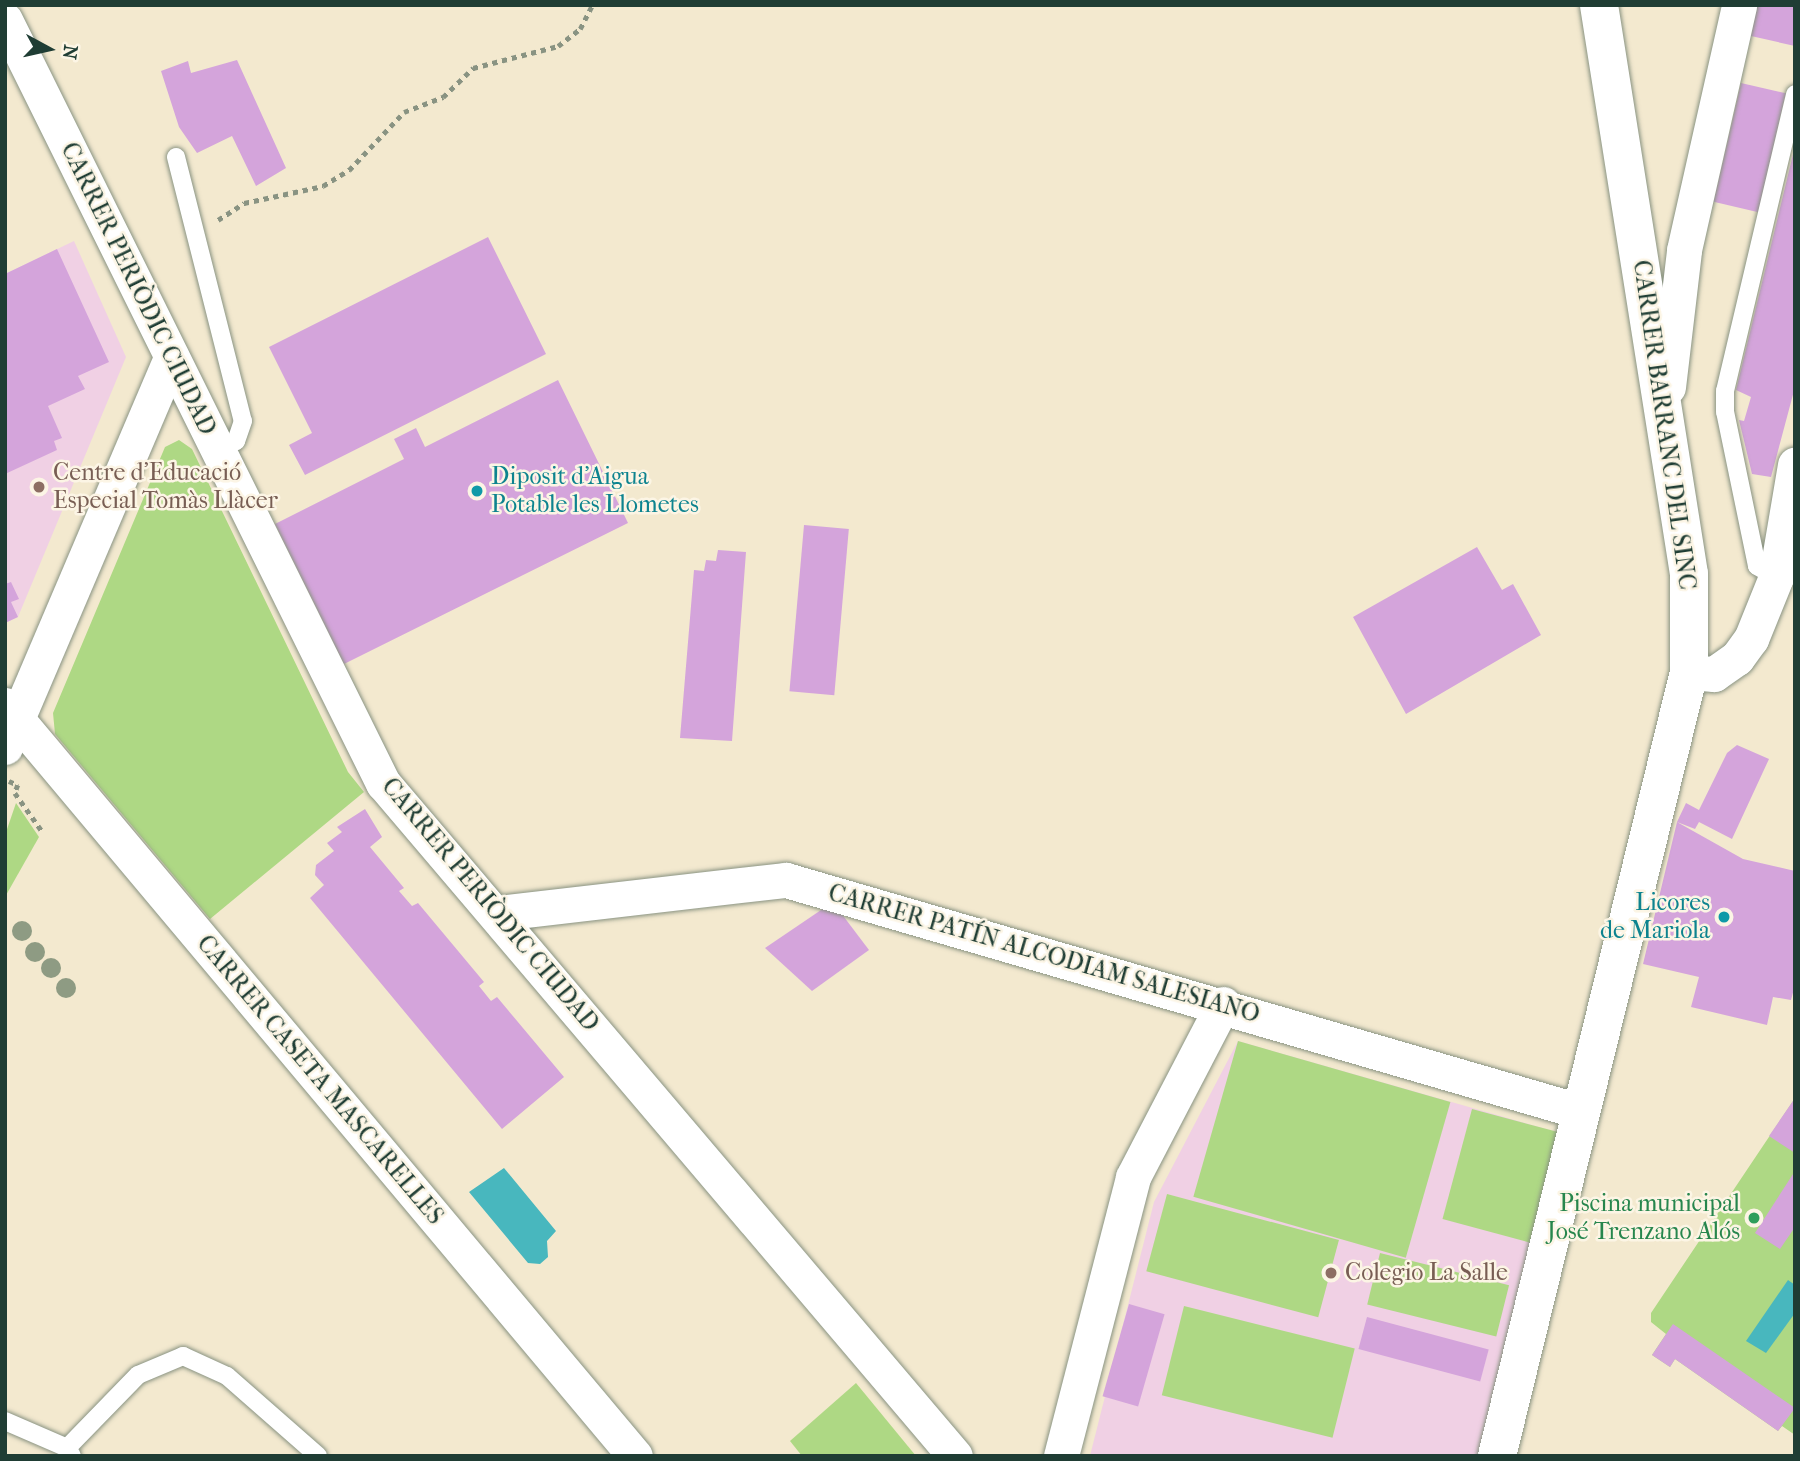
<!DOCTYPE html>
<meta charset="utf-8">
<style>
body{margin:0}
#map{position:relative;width:1800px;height:1461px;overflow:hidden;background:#f3e9cf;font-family:"IM FELL French Canon",serif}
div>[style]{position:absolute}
.built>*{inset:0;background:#f0d0e4}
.green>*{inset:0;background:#aed884;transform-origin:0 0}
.water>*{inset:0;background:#48b7be}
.building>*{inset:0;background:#d4a4db;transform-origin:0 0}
.path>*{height:4.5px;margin-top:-2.25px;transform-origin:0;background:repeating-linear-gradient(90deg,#899382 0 5px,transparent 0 10px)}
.roads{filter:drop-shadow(0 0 2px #899382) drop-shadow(0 0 2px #899382)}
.service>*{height:18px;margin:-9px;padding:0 9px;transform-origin:9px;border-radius:9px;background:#fff}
.minor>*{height:35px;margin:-17.5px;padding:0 17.5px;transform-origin:17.5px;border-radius:17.5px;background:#fff}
.tertiary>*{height:38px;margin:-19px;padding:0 19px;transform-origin:19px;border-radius:19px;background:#fff}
.trees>*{width:20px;height:20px;margin:-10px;border-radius:50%;background:#8e9b83}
.dots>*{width:19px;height:19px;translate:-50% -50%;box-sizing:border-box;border:4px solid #fcf5e5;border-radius:50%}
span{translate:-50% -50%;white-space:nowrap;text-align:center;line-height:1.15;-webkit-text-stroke:5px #fcf5e5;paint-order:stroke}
.street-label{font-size:24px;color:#1f3d34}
.education-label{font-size:24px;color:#785e54}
.left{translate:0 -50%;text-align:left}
.culture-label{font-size:24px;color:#0d838f}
.right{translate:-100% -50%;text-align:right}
.leisure-label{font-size:24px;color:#27864d}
.frame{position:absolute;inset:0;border:7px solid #1f3d34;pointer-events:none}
.north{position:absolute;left:14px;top:14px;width:70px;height:70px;-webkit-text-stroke:5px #fcf5e5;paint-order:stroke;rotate:98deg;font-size:19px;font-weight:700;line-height:28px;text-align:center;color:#1f3d34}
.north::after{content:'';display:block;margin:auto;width:24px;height:32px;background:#1f3d34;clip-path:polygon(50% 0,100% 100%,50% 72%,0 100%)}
</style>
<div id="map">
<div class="built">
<div style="clip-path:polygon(74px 241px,126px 357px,18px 617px,5px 623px,5px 274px)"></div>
<div style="clip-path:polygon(1238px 1041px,1560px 1133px,1480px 1456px,1090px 1456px,1154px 1202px)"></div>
</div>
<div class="green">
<div style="clip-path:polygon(179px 440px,192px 449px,348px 772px,364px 792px,210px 919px,55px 734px,53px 713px,165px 447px)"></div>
<div style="clip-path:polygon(16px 803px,39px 837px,5px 897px,5px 835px)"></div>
<div style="left:1238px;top:1041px;width:221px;height:162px;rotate:16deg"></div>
<div style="clip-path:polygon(1795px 1098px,1795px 1435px,1782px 1426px,1778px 1431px,1675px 1359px,1670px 1367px,1652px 1355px,1666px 1334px,1651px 1322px,1651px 1313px)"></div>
<div style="left:1472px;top:1109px;width:91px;height:114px;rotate:15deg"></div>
<div style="left:1167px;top:1194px;width:178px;height:80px;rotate:15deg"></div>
<div style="left:1380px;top:1253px;width:133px;height:53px;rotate:14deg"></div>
<div style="left:1184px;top:1306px;width:176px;height:92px;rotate:14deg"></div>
<div style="clip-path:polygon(856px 1383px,916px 1456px,802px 1456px,790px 1441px)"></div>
</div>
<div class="water">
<div style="clip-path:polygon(504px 1168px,556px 1231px,547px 1241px,548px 1257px,540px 1264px,528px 1263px,469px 1192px)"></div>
<div style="clip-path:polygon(1788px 1280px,1795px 1285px,1795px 1313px,1766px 1353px,1746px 1341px)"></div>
</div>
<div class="building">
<div style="clip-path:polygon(1757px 5px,1795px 5px,1795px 46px,1751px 36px)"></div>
<div style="clip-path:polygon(237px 60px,286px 168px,256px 186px,232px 136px,197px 153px,179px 127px,161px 71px,188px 61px,191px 73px)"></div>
<div style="left:1741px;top:83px;width:46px;height:122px;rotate:13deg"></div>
<div style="clip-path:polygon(1795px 146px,1795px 387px,1771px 477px,1752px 474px,1739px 420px,1744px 421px,1751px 397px,1736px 390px)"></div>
<div style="clip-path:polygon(488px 237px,546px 354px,305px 475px,289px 445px,312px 433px,269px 347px)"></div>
<div style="clip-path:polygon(57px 249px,109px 362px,78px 376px,85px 389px,48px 406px,62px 438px,54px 441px,57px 450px,5px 474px,5px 274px)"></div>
<div style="clip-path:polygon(558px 380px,628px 523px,344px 664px,275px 524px,404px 459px,394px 439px,416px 428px,425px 447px)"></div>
<div style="left:804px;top:525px;width:45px;height:167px;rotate:5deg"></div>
<div style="clip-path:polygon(1477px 547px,1502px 590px,1513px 584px,1541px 635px,1406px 714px,1353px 617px)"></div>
<div style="clip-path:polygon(718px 550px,746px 552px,732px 741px,680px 738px,694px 570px,704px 571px,706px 560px,716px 561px)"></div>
<div style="clip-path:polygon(11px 582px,19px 599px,11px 602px,18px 617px,5px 623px,5px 584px)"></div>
<div style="clip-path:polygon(1737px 745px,1769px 759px,1732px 839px,1699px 822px,1695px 829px,1677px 822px,1743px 859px,1795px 871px,1795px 985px,1791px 1000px,1773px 997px,1767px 1025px,1691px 1007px,1699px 977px,1643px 964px,1677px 822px,1686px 803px,1699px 810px,1727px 753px)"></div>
<div style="clip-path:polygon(365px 809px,382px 837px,370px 847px,404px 888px,399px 891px,412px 906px,418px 903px,484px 982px,479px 986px,491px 1001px,497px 997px,564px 1077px,502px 1129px,310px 898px,324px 885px,315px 875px,316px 865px,334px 851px,327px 843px,342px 832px,337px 827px)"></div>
<div style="clip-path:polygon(824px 908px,841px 913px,869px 950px,812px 991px,765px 948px)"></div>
<div style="clip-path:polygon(1795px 1098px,1795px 1153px,1769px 1136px)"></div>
<div style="clip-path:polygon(1795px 1171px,1795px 1227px,1780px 1249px,1755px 1233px)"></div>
<div style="left:1129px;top:1304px;width:37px;height:96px;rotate:16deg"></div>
<div style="left:1367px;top:1317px;width:126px;height:33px;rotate:15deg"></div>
<div style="clip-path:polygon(1673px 1324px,1795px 1408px,1778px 1431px,1675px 1359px,1670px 1367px,1652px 1355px)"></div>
</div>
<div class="path">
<div style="left:218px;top:220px;width:31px;rotate:-33deg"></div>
<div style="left:244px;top:203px;width:81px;rotate:-12.1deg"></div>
<div style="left:323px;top:186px;width:31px;rotate:-32deg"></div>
<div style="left:349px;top:170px;width:80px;rotate:-46.5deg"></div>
<div style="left:404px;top:112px;width:42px;rotate:-21deg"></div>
<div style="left:443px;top:97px;width:42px;rotate:-44deg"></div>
<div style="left:473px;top:68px;width:88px;rotate:-14.5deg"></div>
<div style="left:558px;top:46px;width:28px;rotate:-38deg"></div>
<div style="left:580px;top:29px;width:27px;rotate:-63deg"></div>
<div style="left:9px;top:781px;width:10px;rotate:24deg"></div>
<div style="left:18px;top:785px;width:9px;rotate:111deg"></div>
<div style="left:15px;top:793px;width:47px;rotate:54.6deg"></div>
</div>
<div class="roads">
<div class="service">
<div style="left:176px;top:157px;width:272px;rotate:75.8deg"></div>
<div style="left:243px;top:421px;width:21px;rotate:109deg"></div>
<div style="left:236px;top:441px;width:22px;rotate:156deg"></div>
<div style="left:1776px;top:577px;width:22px;rotate:-150deg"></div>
<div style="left:1757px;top:566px;width:157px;rotate:-101.7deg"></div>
<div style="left:1725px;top:412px;width:21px;rotate:-90deg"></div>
<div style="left:1725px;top:391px;width:305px;rotate:-76.7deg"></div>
<div style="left:5px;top:1421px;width:68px;rotate:23.5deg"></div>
<div style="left:67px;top:1448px;width:9px;rotate:58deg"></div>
<div style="left:67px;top:1448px;width:102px;rotate:-45.8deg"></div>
<div style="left:138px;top:1375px;width:49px;rotate:-22.9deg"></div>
<div style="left:183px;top:1356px;width:48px;rotate:24.4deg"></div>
<div style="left:227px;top:1376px;width:121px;rotate:41.3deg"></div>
</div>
<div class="minor">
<div style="left:5px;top:20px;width:852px;rotate:63.65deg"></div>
<div style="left:383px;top:783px;width:883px;rotate:49.64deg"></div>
<div style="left:1668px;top:387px;width:138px;rotate:-83.3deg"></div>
<div style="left:1684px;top:250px;width:251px;rotate:-77.3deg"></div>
<div style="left:1689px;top:672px;width:25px;rotate:5deg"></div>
<div style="left:1714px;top:674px;width:28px;rotate:-35deg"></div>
<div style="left:1737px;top:658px;width:24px;rotate:-54deg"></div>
<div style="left:1751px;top:639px;width:67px;rotate:-68deg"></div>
<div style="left:1776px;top:577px;width:114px;rotate:-80.4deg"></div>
<div style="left:5px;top:705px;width:980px;rotate:50.01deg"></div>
<div style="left:5px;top:747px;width:424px;rotate:-66.9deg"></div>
<div style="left:499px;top:913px;width:289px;rotate:-6.6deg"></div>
<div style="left:786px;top:880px;width:826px;rotate:16.24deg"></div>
<div style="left:1061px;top:1456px;width:288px;rotate:-75.5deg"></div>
<div style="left:1133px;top:1177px;width:195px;rotate:-62.5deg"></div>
</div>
<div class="tertiary">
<div style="left:1497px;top:1456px;width:807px;rotate:-76.24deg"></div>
<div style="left:1689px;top:672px;width:98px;rotate:-90deg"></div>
<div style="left:1689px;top:574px;width:576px;rotate:-98.99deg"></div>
</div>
</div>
<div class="trees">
<div style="left:22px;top:931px"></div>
<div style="left:35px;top:952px"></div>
<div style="left:51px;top:968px"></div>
<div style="left:66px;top:988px"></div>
</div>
<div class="dots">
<div style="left:39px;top:487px;background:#8d6e63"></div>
<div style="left:477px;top:491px;background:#0f9aa8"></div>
<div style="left:1724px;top:917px;background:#0f9aa8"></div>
<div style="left:1754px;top:1218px;background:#2e9e5b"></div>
<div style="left:1331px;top:1273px;background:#8d6e63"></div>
</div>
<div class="street-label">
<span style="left:138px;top:289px;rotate:64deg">CARRER PERIÒDIC CIUDAD</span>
<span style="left:1664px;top:425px;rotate:82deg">CARRER BARRANC DEL SINC</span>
<span style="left:490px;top:905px;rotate:50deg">CARRER PERIÒDIC CIUDAD</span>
<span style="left:1044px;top:954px;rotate:16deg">CARRER PATÍN ALCODIAM SALESIANO</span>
<span style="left:320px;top:1080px;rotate:50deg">CARRER CASETA MASCARELLES</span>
</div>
<div class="education-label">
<span class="left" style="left:53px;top:487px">Centre d'Educació<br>Especial Tomàs Llàcer</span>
<span class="left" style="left:1345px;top:1273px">Colegio La Salle</span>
</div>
<div class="culture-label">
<span class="left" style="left:491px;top:491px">Diposit d'Aigua<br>Potable les Llometes</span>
<span class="right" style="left:1710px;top:917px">Licores<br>de Mariola</span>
</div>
<div class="leisure-label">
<span class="right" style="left:1740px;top:1218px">Piscina municipal<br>José Trenzano Alós</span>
</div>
<div class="frame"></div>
<div class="north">N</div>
</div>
